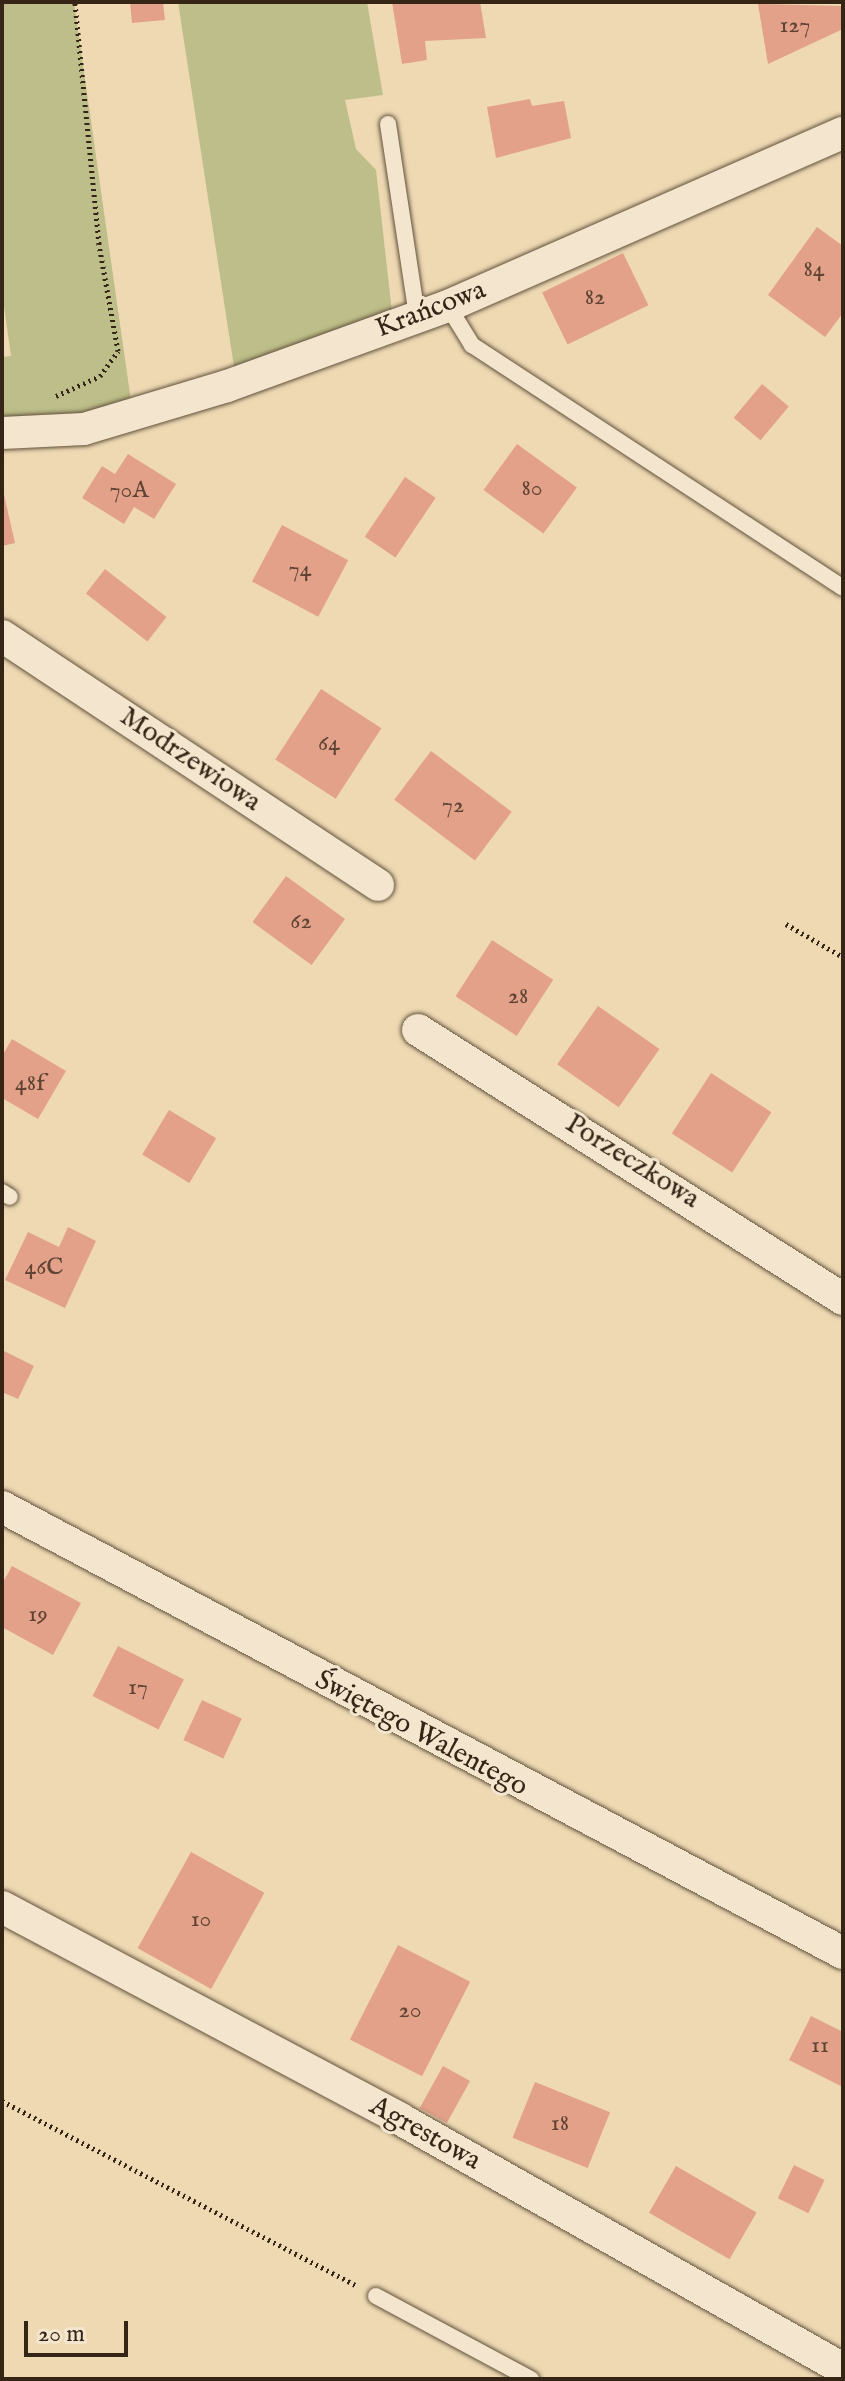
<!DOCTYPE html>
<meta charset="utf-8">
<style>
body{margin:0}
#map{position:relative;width:845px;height:2381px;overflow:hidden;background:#eed9b3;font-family:"IM FELL English",serif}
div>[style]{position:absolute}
.green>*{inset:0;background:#bdbe89}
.building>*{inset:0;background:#e3a189;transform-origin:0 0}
.path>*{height:5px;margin-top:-2.5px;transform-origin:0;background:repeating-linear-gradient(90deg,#352516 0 2px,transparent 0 6px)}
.roads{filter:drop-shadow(0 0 2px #63523d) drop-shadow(0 0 2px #63523d)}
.service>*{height:16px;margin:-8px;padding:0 8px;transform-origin:8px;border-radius:8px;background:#f4e6ce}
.minor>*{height:32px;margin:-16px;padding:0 16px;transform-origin:16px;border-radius:16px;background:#f4e6ce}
span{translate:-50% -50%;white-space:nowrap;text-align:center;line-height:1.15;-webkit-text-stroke:6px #f4e6ce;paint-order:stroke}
.number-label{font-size:24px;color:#604433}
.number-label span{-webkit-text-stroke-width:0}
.street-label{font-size:28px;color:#352516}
.frame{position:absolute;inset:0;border:4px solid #352516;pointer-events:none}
.scale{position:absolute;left:24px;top:2321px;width:104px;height:36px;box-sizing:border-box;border:4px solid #352516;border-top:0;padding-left:10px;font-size:24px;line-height:28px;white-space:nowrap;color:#352516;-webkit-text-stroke:6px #f4e6ce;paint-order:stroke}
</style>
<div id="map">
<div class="green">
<div style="clip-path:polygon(2px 2px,74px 2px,131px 401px,58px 418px,2px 419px,2px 357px,11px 356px,2px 292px)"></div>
<div style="clip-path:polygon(178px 2px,367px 2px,383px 95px,345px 100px,356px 149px,376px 170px,392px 312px,234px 367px)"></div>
</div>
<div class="building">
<div style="clip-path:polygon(130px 2px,163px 2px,165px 20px,132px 23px)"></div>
<div style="clip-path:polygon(392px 2px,480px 2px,486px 38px,425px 41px,427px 60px,402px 64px)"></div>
<div style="clip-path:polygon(758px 4px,843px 6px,843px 29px,768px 64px)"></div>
<div style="clip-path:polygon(530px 99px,532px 106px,564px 101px,571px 138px,496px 158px,487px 107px)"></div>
<div style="clip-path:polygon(817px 227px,843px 246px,843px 313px,825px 337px,768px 295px)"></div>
<div style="left:623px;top:253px;width:58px;height:90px;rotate:64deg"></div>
<div style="left:762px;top:384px;width:35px;height:44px;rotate:40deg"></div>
<div style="left:517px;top:444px;width:74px;height:57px;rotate:36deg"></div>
<div style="clip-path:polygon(128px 454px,176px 484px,154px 519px,134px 507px,124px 524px,82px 498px,102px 466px,115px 474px)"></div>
<div style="left:405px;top:477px;width:37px;height:72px;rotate:34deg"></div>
<div style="clip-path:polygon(2px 486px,15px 543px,2px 546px)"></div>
<div style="left:282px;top:525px;width:75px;height:64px;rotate:28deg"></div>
<div style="left:105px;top:569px;width:78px;height:31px;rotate:38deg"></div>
<div style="left:321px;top:689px;width:72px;height:84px;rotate:33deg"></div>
<div style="left:431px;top:751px;width:101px;height:61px;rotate:37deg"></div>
<div style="left:286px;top:876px;width:73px;height:57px;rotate:36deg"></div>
<div style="left:492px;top:940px;width:73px;height:67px;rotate:33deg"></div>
<div style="left:598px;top:1006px;width:75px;height:71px;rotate:35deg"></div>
<div style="clip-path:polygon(12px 1039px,66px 1071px,38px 1119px,2px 1098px,2px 1056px)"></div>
<div style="left:711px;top:1073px;width:72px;height:72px;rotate:33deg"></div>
<div style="left:169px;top:1110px;width:55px;height:52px;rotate:31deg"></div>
<div style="clip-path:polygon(68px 1227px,96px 1241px,65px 1308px,5px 1280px,28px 1232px,59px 1247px)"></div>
<div style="clip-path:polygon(2px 1350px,34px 1366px,18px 1399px,2px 1392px)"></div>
<div style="clip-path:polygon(12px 1566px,81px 1603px,53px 1655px,2px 1627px,2px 1584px)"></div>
<div style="left:118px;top:1646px;width:74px;height:56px;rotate:27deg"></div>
<div style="left:202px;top:1700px;width:44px;height:44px;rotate:25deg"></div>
<div style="left:191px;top:1852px;width:84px;height:110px;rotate:29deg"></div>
<div style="left:398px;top:1945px;width:81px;height:106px;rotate:27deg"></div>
<div style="clip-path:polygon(811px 2016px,843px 2032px,843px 2087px,789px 2060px)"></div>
<div style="left:443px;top:2066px;width:31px;height:48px;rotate:29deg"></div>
<div style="left:535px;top:2082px;width:81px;height:60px;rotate:22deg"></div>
<div style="left:794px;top:2165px;width:34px;height:37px;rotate:26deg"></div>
<div style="left:676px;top:2166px;width:93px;height:54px;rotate:30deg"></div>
</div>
<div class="path">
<div style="left:56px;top:396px;width:48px;rotate:-24.4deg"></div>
<div style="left:100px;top:376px;width:31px;rotate:-54deg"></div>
<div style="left:118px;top:351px;width:109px;rotate:-100.1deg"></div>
<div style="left:99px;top:244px;width:243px;rotate:-95.7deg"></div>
<div style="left:786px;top:924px;width:66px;rotate:30.1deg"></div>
<div style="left:2px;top:2101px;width:401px;rotate:27.5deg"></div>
</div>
<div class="roads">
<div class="service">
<div style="left:388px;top:124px;width:194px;rotate:81.4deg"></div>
<div style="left:448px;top:306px;width:46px;rotate:58.4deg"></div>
<div style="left:472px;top:345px;width:443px;rotate:33.2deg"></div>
<div style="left:2px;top:1192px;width:9px;rotate:32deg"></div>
<div style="left:376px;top:2296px;width:176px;rotate:28.2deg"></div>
</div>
<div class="minor">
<div style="left:2px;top:433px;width:82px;rotate:-2.8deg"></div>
<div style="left:84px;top:429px;width:149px;rotate:-16.7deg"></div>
<div style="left:227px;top:386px;width:235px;rotate:-19.9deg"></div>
<div style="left:448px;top:306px;width:431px;rotate:-23.7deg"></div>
<div style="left:2px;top:636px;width:451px;rotate:33.5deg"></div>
<div style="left:418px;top:1030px;width:503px;rotate:32.33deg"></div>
<div style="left:2px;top:1507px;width:952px;rotate:27.94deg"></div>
<div style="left:2px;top:1907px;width:451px;rotate:28deg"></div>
<div style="left:400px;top:2119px;width:509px;rotate:29.44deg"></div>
</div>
</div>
<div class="number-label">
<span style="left:795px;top:26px">127</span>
<span style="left:814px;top:270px">84</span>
<span style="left:595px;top:298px">82</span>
<span style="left:532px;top:489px">80</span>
<span style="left:129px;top:491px">70A</span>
<span style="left:300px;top:570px">74</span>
<span style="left:329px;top:744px">64</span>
<span style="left:453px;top:806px">72</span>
<span style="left:301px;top:922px">62</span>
<span style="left:518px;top:997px">28</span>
<span style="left:30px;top:1084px">48f</span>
<span style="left:44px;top:1268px">46C</span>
<span style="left:38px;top:1615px">19</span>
<span style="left:138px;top:1688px">17</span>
<span style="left:201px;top:1920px">10</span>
<span style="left:410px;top:2011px">20</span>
<span style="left:820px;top:2046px">11</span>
<span style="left:560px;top:2124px">18</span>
</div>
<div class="street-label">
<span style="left:431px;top:310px;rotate:-21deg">Krańcowa</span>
<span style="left:190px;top:760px;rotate:34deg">Modrzewiowa</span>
<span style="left:632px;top:1162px;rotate:32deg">Porzeczkowa</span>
<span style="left:421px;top:1734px;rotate:28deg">Świętego Walentego</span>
<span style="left:425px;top:2134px;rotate:29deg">Agrestowa</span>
</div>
<div class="frame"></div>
<div class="scale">20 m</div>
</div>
